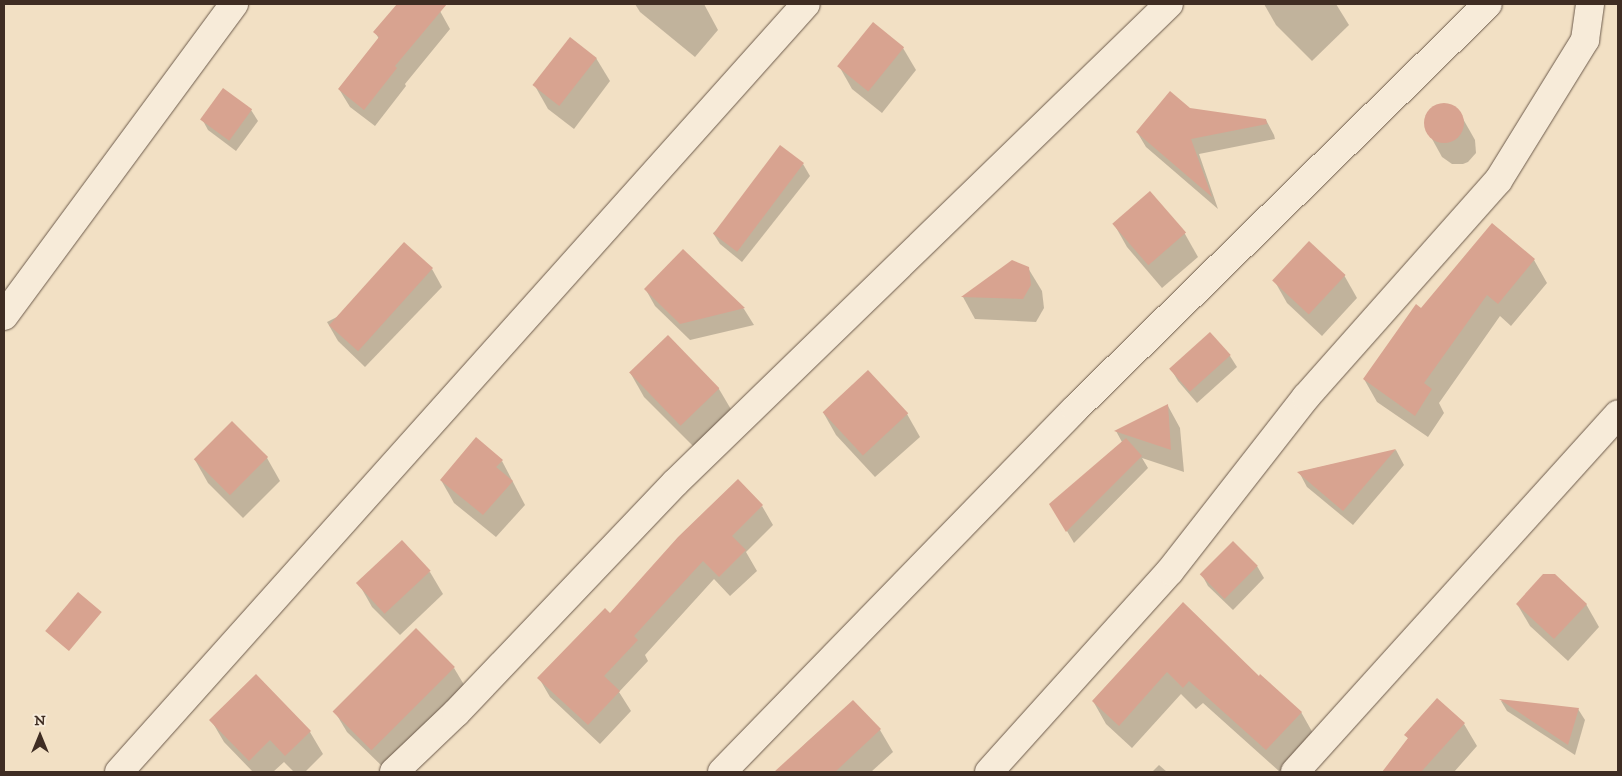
<!DOCTYPE html>
<style>
body{margin:0}
#map{position:relative;width:1622px;height:776px;overflow:hidden;background:#f2e0c4;font-family:"IM FELL DW Pica",serif}
div>[style]{position:absolute}
.shadow>*{inset:0;background:#0003}
.building>*{inset:0;background:#d8a390;transform-origin:0 0}
.round{border-radius:50%}
.roads{filter:drop-shadow(0 0 1px #6c5a4b) drop-shadow(0 0 1px #6c5a4b)}
.street>*{height:28px;margin:-14px;padding:0 14px;transform-origin:14px;border-radius:14px;background:#f7ebd9}
span{translate:-50% -50%;white-space:nowrap;text-align:center;line-height:1.15;-webkit-text-stroke:4.5px #f7ebd9;paint-order:stroke}
.frame{position:absolute;inset:0;border:5px solid #3f2d23;pointer-events:none}
.north{position:absolute;left:15px;top:711px;width:50px;height:50px;-webkit-text-stroke:4px #f7ebd9;paint-order:stroke;rotate:0deg;font-size:14px;font-weight:700;line-height:20px;text-align:center;color:#3f2d23}
.north::after{content:'';display:block;margin:auto;width:18px;height:22px;background:#3f2d23;clip-path:polygon(50% 0,100% 100%,50% 72%,0 100%)}
</style>
<div id="map">
<div class="shadow">
<div style="clip-path:polygon(398px 4px,431px 4px,440px 11px,450px 29px,405px 84px,406px 86px,375px 126px,350px 107px,339px 89px,379px 39px,375px 32px)"></div>
<div style="clip-path:polygon(635px 4px,704px 4px,718px 30px,695px 57px,640px 12px)"></div>
<div style="clip-path:polygon(1264px 4px,1336px 4px,1349px 25px,1312px 61px,1276px 25px)"></div>
<div style="clip-path:polygon(903px 48px,916px 70px,882px 113px,852px 89px,839px 66px)"></div>
<div style="clip-path:polygon(596px 58px,610px 81px,574px 129px,548px 109px,535px 86px)"></div>
<div style="clip-path:polygon(1448px 105px,1454px 107px,1462px 117px,1475px 140px,1476px 153px,1468px 162px,1463px 164px,1452px 164px,1442px 157px,1426px 128px,1427px 116px,1435px 107px)"></div>
<div style="clip-path:polygon(1189px 109px,1266px 120px,1274px 135px,1275px 139px,1199px 154px,1218px 209px,1146px 147px,1137px 132px)"></div>
<div style="clip-path:polygon(251px 110px,258px 121px,236px 151px,208px 130px,202px 119px)"></div>
<div style="clip-path:polygon(803px 164px,810px 176px,742px 262px,720px 244px,713px 233px)"></div>
<div style="clip-path:polygon(1150px 193px,1185px 234px,1198px 257px,1162px 288px,1127px 247px,1114px 224px)"></div>
<div style="clip-path:polygon(1492px 225px,1534px 260px,1547px 283px,1511px 326px,1500px 316px,1439px 403px,1444px 413px,1428px 437px,1377px 402px,1364px 379px)"></div>
<div style="clip-path:polygon(683px 250px,744px 309px,754px 325px,690px 340px,655px 306px,646px 290px)"></div>
<div style="clip-path:polygon(1028px 268px,1042px 291px,1044px 308px,1036px 322px,975px 319px,963px 297px)"></div>
<div style="clip-path:polygon(432px 269px,442px 287px,365px 367px,338px 341px,327px 322px)"></div>
<div style="clip-path:polygon(1344px 275px,1357px 298px,1322px 336px,1287px 303px,1274px 280px)"></div>
<div style="clip-path:polygon(1210px 334px,1230px 356px,1237px 367px,1197px 403px,1178px 381px,1171px 369px)"></div>
<div style="clip-path:polygon(668px 337px,719px 389px,732px 411px,695px 448px,644px 397px,631px 374px)"></div>
<div style="clip-path:polygon(1168px 406px,1180px 428px,1184px 472px,1142px 458px,1148px 468px,1074px 543px,1051px 504px,1122px 442px,1116px 431px)"></div>
<div style="clip-path:polygon(823px 412px,907px 414px,920px 437px,875px 477px,836px 435px)"></div>
<div style="clip-path:polygon(232px 423px,267px 458px,280px 481px,243px 518px,208px 483px,195px 460px)"></div>
<div style="clip-path:polygon(1396px 450px,1404px 465px,1353px 525px,1307px 487px,1299px 472px)"></div>
<div style="clip-path:polygon(502px 461px,525px 505px,496px 537px,454px 503px,441px 480px)"></div>
<div style="clip-path:polygon(762px 506px,773px 525px,746px 552px,757px 571px,730px 596px,714px 579px,645px 655px,648px 661px,619px 692px,631px 711px,600px 744px,550px 697px,539px 678px,610px 615px)"></div>
<div style="clip-path:polygon(1257px 566px,1264px 578px,1233px 610px,1208px 586px,1202px 575px)"></div>
<div style="clip-path:polygon(430px 572px,443px 594px,400px 635px,372px 607px,359px 584px)"></div>
<div style="clip-path:polygon(1183px 604px,1259px 678px,1301px 712px,1314px 735px,1280px 772px,1203px 703px,1196px 709px,1181px 694px,1132px 748px,1106px 724px,1093px 701px)"></div>
<div style="clip-path:polygon(1517px 604px,1586px 604px,1599px 627px,1568px 661px,1530px 626px)"></div>
<div style="clip-path:polygon(454px 668px,466px 688px,386px 770px,347px 732px,335px 712px)"></div>
<div style="clip-path:polygon(853px 701px,880px 730px,893px 752px,871px 772px,783px 772px,781px 769px,807px 742px)"></div>
<div style="clip-path:polygon(1501px 701px,1578px 709px,1585px 720px,1575px 755px,1507px 711px)"></div>
<div style="clip-path:polygon(211px 720px,310px 732px,323px 754px,305px 772px,294px 772px,284px 762px,273px 772px,253px 772px,224px 742px)"></div>
<div style="clip-path:polygon(1464px 724px,1477px 746px,1454px 772px,1383px 772px,1409px 740px,1406px 735px)"></div>
<div style="clip-path:polygon(1159px 765px,1167px 772px,1152px 772px)"></div>
</div>
<div class="building">
<div style="clip-path:polygon(397px 4px,447px 4px,395px 66px,397px 68px,364px 110px,338px 89px,379px 37px,373px 32px)"></div>
<div style="left:873px;top:22px;width:40px;height:57px;rotate:39deg"></div>
<div style="left:570px;top:37px;width:34px;height:61px;rotate:38deg"></div>
<div style="left:223px;top:88px;width:36px;height:39px;rotate:36deg"></div>
<div style="clip-path:polygon(1170px 91px,1190px 108px,1266px 119px,1267px 124px,1191px 139px,1212px 197px,1136px 132px)"></div>
<div class="round" style="left:1424px;top:103px;width:40px;height:40px"></div>
<div style="left:780px;top:145px;width:30px;height:111px;rotate:37deg"></div>
<div style="left:1150px;top:191px;width:55px;height:50px;rotate:49deg"></div>
<div style="clip-path:polygon(1492px 223px,1535px 259px,1498px 304px,1487px 295px,1424px 383px,1432px 389px,1415px 416px,1363px 379px,1416px 304px,1421px 308px)"></div>
<div style="left:1309px;top:241px;width:50px;height:54px;rotate:43deg"></div>
<div style="left:404px;top:242px;width:39px;height:112px;rotate:42deg"></div>
<div style="clip-path:polygon(683px 249px,745px 308px,680px 324px,644px 289px)"></div>
<div style="clip-path:polygon(1012px 260px,1029px 267px,1031px 285px,1023px 299px,961px 297px)"></div>
<div style="left:1210px;top:332px;width:31px;height:55px;rotate:48deg"></div>
<div style="left:668px;top:335px;width:74px;height:54px;rotate:46deg"></div>
<div style="left:868px;top:370px;width:59px;height:62px;rotate:47deg"></div>
<div style="clip-path:polygon(1168px 404px,1171px 450px,1114px 431px)"></div>
<div style="left:232px;top:421px;width:51px;height:54px;rotate:45deg"></div>
<div style="clip-path:polygon(476px 437px,503px 460px,496px 467px,513px 481px,483px 515px,440px 480px)"></div>
<div style="clip-path:polygon(1126px 438px,1142px 456px,1066px 532px,1049px 504px)"></div>
<div style="clip-path:polygon(1396px 449px,1343px 511px,1297px 472px)"></div>
<div style="clip-path:polygon(738px 479px,763px 505px,732px 536px,746px 550px,719px 577px,703px 561px,634px 636px,638px 640px,604px 676px,620px 691px,588px 725px,537px 678px,605px 608px,610px 613px,678px 537px)"></div>
<div style="left:402px;top:540px;width:42px;height:63px;rotate:47deg"></div>
<div style="left:1233px;top:541px;width:35px;height:47px;rotate:45deg"></div>
<div style="clip-path:polygon(1543px 574px,1555px 574px,1587px 604px,1554px 639px,1516px 604px)"></div>
<div style="left:78px;top:592px;width:31px;height:51px;rotate:40deg"></div>
<div style="clip-path:polygon(1183px 602px,1259px 676px,1260px 674px,1302px 712px,1266px 750px,1189px 681px,1183px 688px,1167px 672px,1119px 726px,1092px 701px)"></div>
<div style="left:416px;top:628px;width:55px;height:118px;rotate:45deg"></div>
<div style="clip-path:polygon(256px 674px,311px 731px,285px 756px,270px 740px,249px 761px,209px 720px)"></div>
<div style="clip-path:polygon(1437px 698px,1465px 723px,1421px 772px,1382px 772px,1408px 738px,1404px 735px)"></div>
<div style="clip-path:polygon(1499px 699px,1579px 708px,1568px 745px)"></div>
<div style="clip-path:polygon(853px 700px,881px 729px,835px 772px,774px 772px)"></div>
</div>
<div class="roads">
<div class="street">
<div style="left:4px;top:316px;width:388px;rotate:-53.6deg"></div>
<div style="left:119px;top:772px;width:1030px;rotate:-48.19deg"></div>
<div style="left:394px;top:772px;width:86px;rotate:-43.6deg"></div>
<div style="left:456px;top:713px;width:318px;rotate:-46.4deg"></div>
<div style="left:675px;top:483px;width:688px;rotate:-44.12deg"></div>
<div style="left:722px;top:772px;width:506px;rotate:-45.8deg"></div>
<div style="left:1075px;top:409px;width:578px;rotate:-44.44deg"></div>
<div style="left:989px;top:772px;width:270px;rotate:-48deg"></div>
<div style="left:1170px;top:571px;width:221px;rotate:-52deg"></div>
<div style="left:1306px;top:397px;width:289px;rotate:-48.4deg"></div>
<div style="left:1498px;top:181px;width:166px;rotate:-58.3deg"></div>
<div style="left:1585px;top:40px;width:36px;rotate:-82deg"></div>
<div style="left:1295px;top:772px;width:482px;rotate:-47.9deg"></div>
</div>
</div>
<div class="frame"></div>
<div class="north">N</div>
</div>
